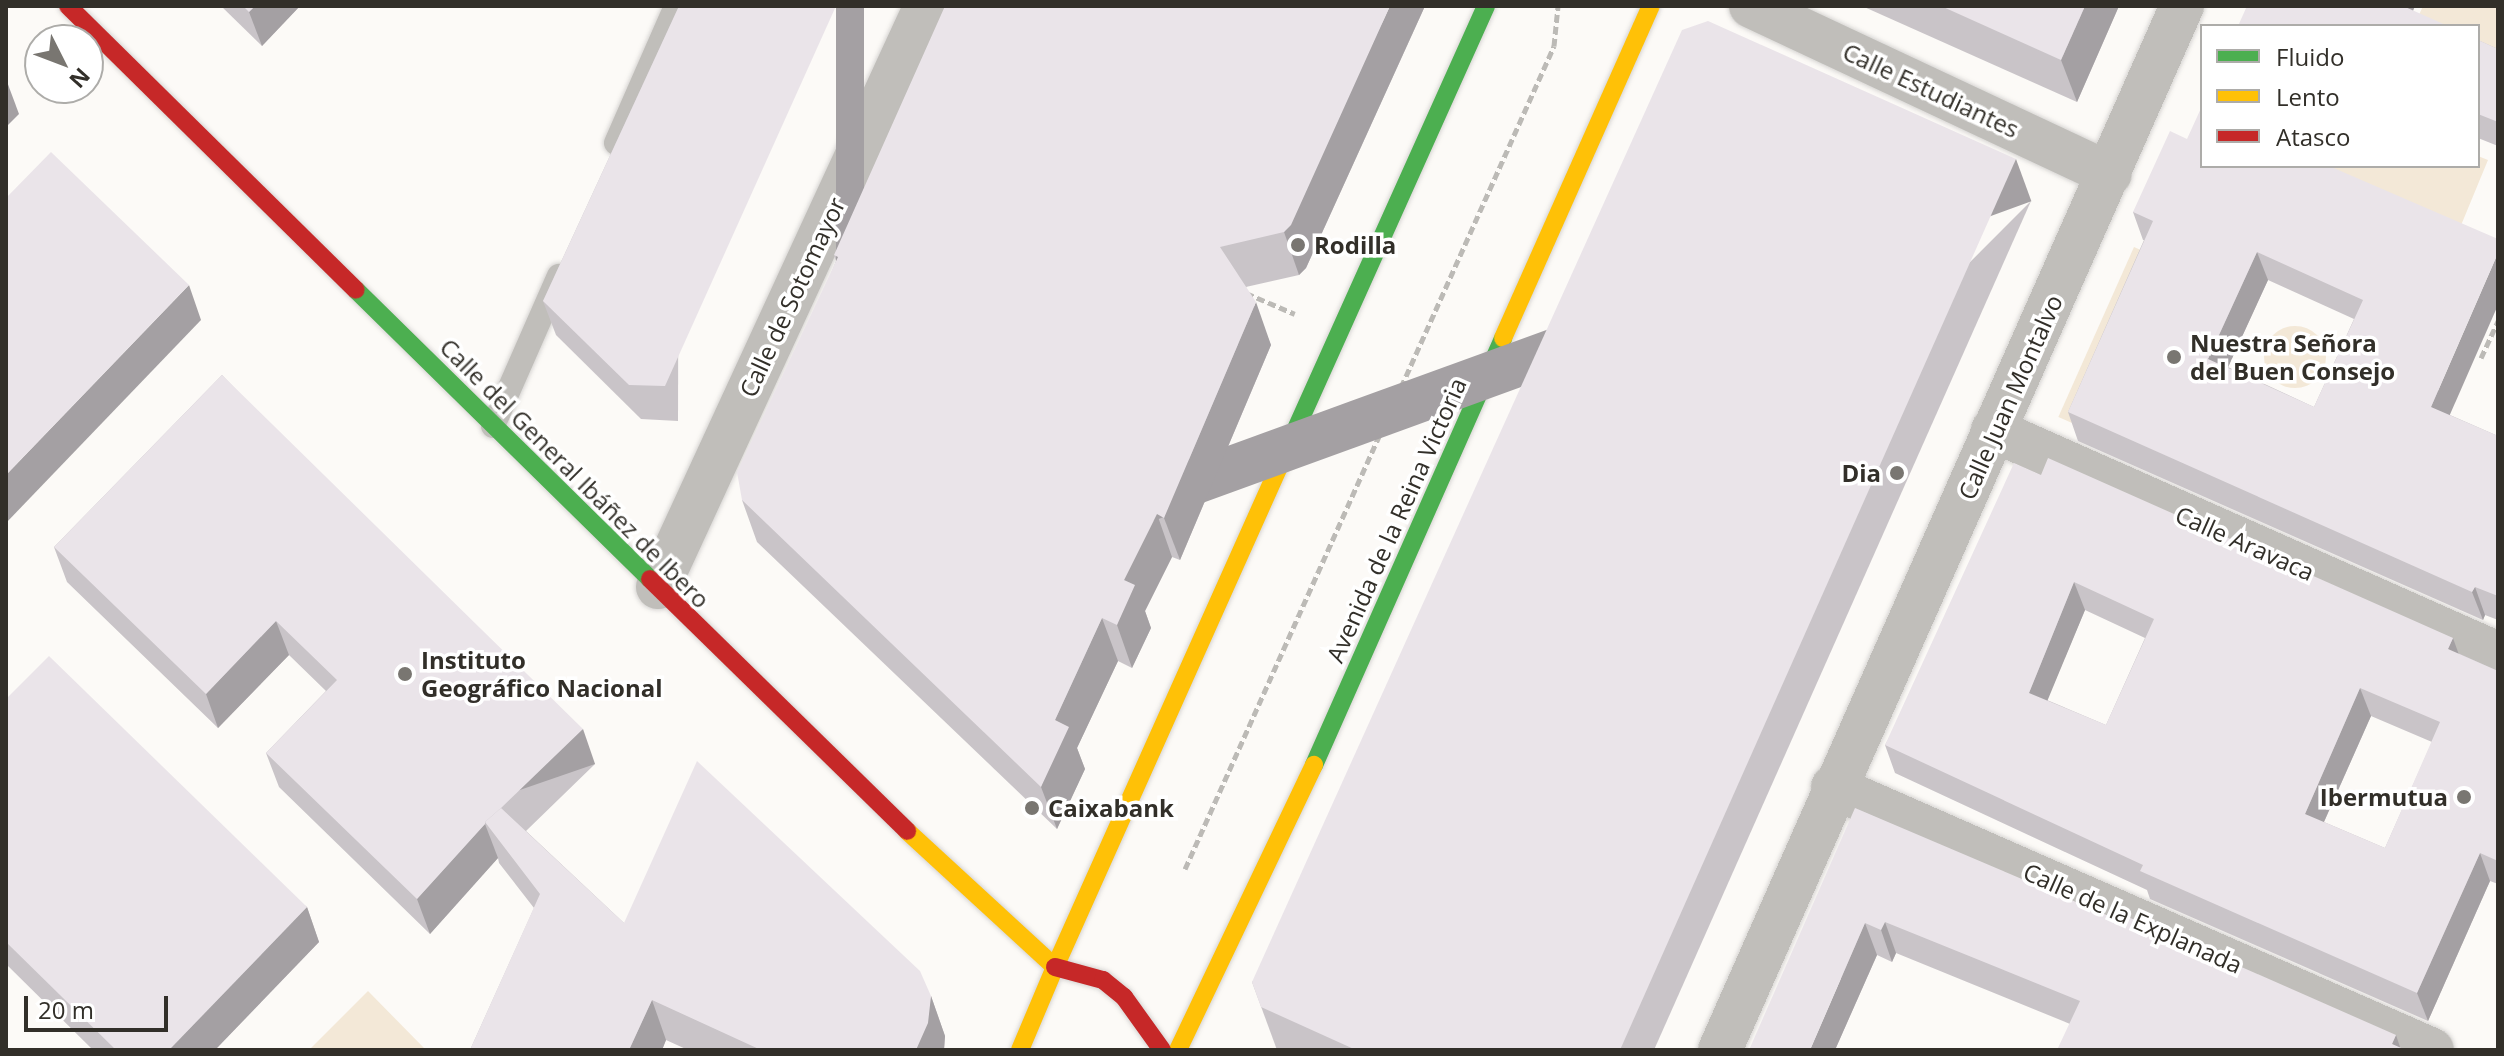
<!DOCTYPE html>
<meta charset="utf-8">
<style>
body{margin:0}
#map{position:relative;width:2504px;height:1056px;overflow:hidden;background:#fcfaf7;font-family:"Open Sans",sans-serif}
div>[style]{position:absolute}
.green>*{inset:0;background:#f3e8d7;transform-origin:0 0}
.round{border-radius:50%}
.path>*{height:5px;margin-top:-2.5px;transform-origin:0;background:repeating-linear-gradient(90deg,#bcbab6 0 8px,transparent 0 12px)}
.roads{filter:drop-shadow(0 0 2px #d7d5d3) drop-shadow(0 0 2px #d7d5d3)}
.lane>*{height:24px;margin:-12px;padding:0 12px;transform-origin:12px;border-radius:12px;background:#c0beba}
.street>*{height:44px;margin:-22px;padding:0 22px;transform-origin:22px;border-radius:22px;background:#c0beba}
.fast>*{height:18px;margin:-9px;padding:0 9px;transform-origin:9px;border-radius:9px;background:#4caf50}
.slow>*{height:18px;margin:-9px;padding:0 9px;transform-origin:9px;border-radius:9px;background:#ffc107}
.jam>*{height:18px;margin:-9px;padding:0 9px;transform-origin:9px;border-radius:9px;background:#c62828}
.wall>*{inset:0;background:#c9c4c8}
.shaded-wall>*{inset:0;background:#a4a0a3;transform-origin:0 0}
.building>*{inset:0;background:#eae4e9}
.dots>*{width:22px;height:22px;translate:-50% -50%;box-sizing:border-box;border:4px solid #fff;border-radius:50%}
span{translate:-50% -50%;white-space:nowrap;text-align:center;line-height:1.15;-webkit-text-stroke:7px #fff;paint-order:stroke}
.street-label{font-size:24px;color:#322f29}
.poi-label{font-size:24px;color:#322f29;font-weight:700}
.left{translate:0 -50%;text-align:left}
.right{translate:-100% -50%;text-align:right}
.frame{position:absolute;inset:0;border:8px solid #322f29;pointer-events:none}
.legend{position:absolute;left:2200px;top:24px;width:280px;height:144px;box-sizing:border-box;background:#fff;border:2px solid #adaca9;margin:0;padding:10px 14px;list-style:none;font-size:24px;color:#322f29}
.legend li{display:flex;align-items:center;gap:16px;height:40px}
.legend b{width:40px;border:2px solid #adaca9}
.north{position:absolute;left:24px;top:24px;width:80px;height:80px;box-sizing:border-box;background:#fff;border:2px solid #adaca9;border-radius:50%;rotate:132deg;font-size:22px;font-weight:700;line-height:32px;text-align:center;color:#322f29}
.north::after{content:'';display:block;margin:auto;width:28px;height:36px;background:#797671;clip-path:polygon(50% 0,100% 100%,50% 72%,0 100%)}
.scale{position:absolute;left:24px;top:996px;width:144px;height:36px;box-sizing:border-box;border:4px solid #322f29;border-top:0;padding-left:10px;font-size:24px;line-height:28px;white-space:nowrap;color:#322f29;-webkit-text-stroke:6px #fff;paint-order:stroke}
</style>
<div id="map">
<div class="green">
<div style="clip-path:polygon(2423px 6px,2498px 6px,2498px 64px,2478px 55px,2478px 26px,2414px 26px)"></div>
<div style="clip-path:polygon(2478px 156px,2488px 160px,2457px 235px,2326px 166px,2478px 166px)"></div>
<div style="left:2134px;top:247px;width:22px;height:186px;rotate:24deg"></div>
<div class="round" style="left:2264px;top:326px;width:62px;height:62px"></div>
<div style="clip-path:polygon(368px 991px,426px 1050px,309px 1050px)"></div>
</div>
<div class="path">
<div style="left:1246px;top:293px;width:53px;rotate:23.2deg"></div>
<div style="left:2481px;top:358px;width:41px;rotate:-65.3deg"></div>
<div style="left:1185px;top:869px;width:902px;rotate:-65.85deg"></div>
<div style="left:1554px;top:46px;width:40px;rotate:-84.3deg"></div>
</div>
<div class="roads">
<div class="lane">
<div style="left:616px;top:143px;width:150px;rotate:-66.3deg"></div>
<div style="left:493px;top:426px;width:164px;rotate:-66.3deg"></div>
</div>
<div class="street">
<div style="left:1751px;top:6px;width:396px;rotate:25.1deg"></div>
<div style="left:1993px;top:430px;width:552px;rotate:23.92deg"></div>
<div style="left:658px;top:587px;width:640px;rotate:-65.24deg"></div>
<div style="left:1833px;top:787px;width:654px;rotate:23.7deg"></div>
<div style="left:1720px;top:1050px;width:1142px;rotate:-66.13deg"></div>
</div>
<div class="fast">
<div style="left:356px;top:290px;width:412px;rotate:44.5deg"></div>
<div style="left:1282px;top:460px;width:498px;rotate:-65.8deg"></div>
<div style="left:1314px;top:765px;width:467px;rotate:-66.1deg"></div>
</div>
<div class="slow">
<div style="left:1503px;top:338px;width:363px;rotate:-66deg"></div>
<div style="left:907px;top:831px;width:201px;rotate:42.6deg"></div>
<div style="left:1055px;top:967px;width:555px;rotate:-65.88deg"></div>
<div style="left:1020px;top:1050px;width:90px;rotate:-67.1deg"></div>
<div style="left:1178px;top:1050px;width:316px;rotate:-64.5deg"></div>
</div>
<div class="jam">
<div style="left:68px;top:6px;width:404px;rotate:44.6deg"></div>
<div style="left:650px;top:579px;width:360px;rotate:44.4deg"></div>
<div style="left:1055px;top:967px;width:50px;rotate:15.2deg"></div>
<div style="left:1103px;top:980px;width:27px;rotate:39deg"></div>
<div style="left:1124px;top:997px;width:65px;rotate:54.4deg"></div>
</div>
</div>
<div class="wall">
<div style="clip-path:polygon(221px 6px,300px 6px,262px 46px)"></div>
<div style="clip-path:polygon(679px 6px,678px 421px,641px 419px,556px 335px,543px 301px)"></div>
<div style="clip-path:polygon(1425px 6px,1306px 268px,1299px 275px,1246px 287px,1271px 345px,1180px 560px,1172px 557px,1145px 611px,1151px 628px,1132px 668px,1118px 661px,1077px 748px,1085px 769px,1057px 829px,757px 542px,742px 500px,836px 261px,834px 255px)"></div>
<div style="clip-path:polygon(1862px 6px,2119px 6px,2077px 102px)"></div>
<div style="clip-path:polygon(2478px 40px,2498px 49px,2498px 146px,2478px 138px)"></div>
<div style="clip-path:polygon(evenodd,2202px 166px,2329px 166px,2450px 415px,2498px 436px,2498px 620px,2485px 615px,2483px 620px,2078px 441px,2068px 412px,2144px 240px,2143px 240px,2133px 212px,2202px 166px,2268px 280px,2354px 319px,2314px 407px,2228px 367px,2268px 280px)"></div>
<div style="clip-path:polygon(2031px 201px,1654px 1050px,1277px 1050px,1252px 982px)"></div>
<div style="clip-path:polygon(222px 375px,595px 764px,526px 831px,624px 923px,931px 996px,945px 1036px,944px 1050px,688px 1050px,666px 1040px,662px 1050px,470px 1050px,534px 908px,499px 863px,498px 858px,430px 934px,279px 787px,266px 753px,326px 691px,289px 655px,218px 728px,67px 582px,54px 547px)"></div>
<div style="clip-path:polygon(evenodd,2041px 475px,2453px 638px,2458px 653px,2498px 671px,2498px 884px,2490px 881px,2428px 1021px,2150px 899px,2147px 890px,1895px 773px,1885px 745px,2041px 475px,2085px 610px,2145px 638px,2106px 725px,2047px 700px,2085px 610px,2041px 475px,2371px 716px,2432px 742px,2385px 848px,2324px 822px,2371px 716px)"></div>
<div style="clip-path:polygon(6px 699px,307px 907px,319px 942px,215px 1050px,93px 1050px,6px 964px)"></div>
<div style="clip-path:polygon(1855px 808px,2400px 1048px,2070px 1024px,1896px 953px,1892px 962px,1877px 955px,1835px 1050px)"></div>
</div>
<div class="shaded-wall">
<div style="clip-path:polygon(255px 6px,300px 6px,262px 46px,249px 12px)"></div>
<div style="left:836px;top:6px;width:28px;height:417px"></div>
<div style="clip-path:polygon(1390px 6px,1425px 6px,1306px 268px,1299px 275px,1284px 232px)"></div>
<div style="clip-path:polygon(2085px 6px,2119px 6px,2077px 102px,2061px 60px)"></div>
<div style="clip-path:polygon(2396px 6px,2415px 6px,2407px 26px)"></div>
<div style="clip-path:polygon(6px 79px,19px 114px,6px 127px)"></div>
<div style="left:2016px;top:159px;width:45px;height:975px;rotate:70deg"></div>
<div style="clip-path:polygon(2257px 252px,2268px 280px,2219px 387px,2208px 359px)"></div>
<div style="clip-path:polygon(2498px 253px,2498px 305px,2441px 435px,2431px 407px)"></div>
<div style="clip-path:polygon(189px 285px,201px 320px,6px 523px,6px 475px)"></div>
<div style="clip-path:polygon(1256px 302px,1271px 345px,1180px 560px,1164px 518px)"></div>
<div style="clip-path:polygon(1157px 514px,1172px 557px,1145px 611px,1151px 628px,1132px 668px,1117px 625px,1124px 580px)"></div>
<div style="clip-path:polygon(2074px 582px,2085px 610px,2039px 721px,2029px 693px)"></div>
<div style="clip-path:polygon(2475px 587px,2485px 615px,2483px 620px,2472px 592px)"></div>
<div style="clip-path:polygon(1102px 618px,1118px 661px,1077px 748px,1085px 769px,1057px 829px,1041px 787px,1055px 720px)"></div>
<div style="clip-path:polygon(276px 621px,289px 655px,218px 728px,206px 694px)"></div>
<div style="clip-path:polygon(2453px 638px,2463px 666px,2448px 649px)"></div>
<div style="clip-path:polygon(2360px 688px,2371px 716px,2315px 842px,2305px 814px)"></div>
<div style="left:583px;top:729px;width:37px;height:136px;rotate:71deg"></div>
<div style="clip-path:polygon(485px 824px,498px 858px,430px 934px,417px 899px)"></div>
<div style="clip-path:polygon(2480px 853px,2490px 881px,2428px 1021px,2417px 993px)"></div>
<div style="clip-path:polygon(307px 907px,319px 942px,215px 1050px,169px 1050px)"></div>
<div style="clip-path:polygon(1885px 922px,1896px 953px,1892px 962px,1881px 930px)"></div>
<div style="clip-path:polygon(1865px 923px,1877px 955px,1835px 1050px,1810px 1050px)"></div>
<div style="clip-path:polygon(931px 996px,945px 1036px,944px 1050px,916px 1050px)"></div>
<div style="clip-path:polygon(652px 1000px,666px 1040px,662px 1050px,629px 1050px)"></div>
<div style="clip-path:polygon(2396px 1035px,2401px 1050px,2392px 1044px)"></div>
</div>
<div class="building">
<div style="clip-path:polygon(243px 6px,255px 6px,249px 12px)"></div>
<div style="clip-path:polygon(679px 6px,836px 6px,665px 386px,629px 385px,543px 301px)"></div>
<div style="clip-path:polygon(945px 6px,1390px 6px,1291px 225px,1284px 232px,1220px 247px,1256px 302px,1164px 518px,1157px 514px,1124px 580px,1135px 585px,1117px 625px,1102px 618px,1055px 720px,1069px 727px,1041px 787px,742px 500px,737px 472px,838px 257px,834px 255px)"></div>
<div style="clip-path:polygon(1941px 6px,2085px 6px,2061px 60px)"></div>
<div style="clip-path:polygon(2247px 6px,2403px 6px,2448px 26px,2238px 26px)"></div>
<div style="clip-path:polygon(1708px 21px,2016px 159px,1620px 1050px,1356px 1050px,1261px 1007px,1252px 982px,1682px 30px)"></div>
<div style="clip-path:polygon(2478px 40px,2498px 49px,2498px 122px,2478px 114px)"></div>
<div style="clip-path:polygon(evenodd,2202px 106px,2202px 166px,2329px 166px,2498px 239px,2498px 253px,2431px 407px,2498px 436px,2498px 596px,2475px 587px,2472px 592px,2068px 412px,2153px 221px,2133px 212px,2170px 131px,2187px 139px,2202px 106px,2257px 252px,2363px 300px,2314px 407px,2208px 359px,2257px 252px)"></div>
<div style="clip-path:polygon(51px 152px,189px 285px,6px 475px,6px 198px)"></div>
<div style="clip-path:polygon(222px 375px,583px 729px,501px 808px,485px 822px,485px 824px,417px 899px,266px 753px,337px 680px,276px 621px,206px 694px,54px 547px)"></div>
<div style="clip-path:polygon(evenodd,2048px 458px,2453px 638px,2448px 649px,2498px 671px,2498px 861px,2480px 853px,2417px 993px,2140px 871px,2143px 865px,1885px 745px,2014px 463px,2041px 475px,2048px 458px,2074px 582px,2154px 619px,2106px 725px,2029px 693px,2074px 582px,2048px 458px,2360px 688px,2440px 722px,2385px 848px,2305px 814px,2360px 688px)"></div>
<div style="clip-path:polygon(49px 656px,307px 907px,169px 1050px,116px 1050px,6px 942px,6px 699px)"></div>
<div style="clip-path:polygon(697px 761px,920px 971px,931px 996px,928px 1023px,916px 1050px,761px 1050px,652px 1000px,629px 1050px,470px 1050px,540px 894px,485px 822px,501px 808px,624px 923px)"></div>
<div style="clip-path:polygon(1855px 808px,2116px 919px,2119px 913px,2396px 1035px,2392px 1044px,2406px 1050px,2057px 1050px,2080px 1001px,1885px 922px,1881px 930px,1865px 923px,1810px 1050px,1749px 1050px)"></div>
</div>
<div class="dots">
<div style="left:1298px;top:245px;background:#797671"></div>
<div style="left:2174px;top:357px;background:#797671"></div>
<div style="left:1897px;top:473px;background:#797671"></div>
<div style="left:405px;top:674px;background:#797671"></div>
<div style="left:2464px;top:797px;background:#797671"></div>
<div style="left:1032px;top:808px;background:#797671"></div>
</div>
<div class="street-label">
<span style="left:1931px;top:90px;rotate:25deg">Calle Estudiantes</span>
<span style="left:792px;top:297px;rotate:-65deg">Calle de Sotomayor</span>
<span style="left:2010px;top:397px;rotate:-66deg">Calle Juan Montalvo</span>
<span style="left:575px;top:473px;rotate:45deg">Calle del General Ibáñez de Ibero</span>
<span style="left:1396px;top:520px;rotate:-66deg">Avenida de la Reina Victoria</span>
<span style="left:2245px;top:543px;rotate:24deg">Calle Aravaca</span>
<span style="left:2133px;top:918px;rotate:24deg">Calle de la Explanada</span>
</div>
<div class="poi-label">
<span class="left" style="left:1314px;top:245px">Rodilla</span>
<span class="left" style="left:2190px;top:357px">Nuestra Señora<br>del Buen Consejo</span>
<span class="right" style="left:1881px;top:473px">Dia</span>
<span class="left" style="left:421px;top:674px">Instituto<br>Geográfico Nacional</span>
<span class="right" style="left:2448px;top:797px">Ibermutua</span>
<span class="left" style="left:1048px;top:808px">Caixabank</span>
</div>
<div class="frame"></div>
<ul class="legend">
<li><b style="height:10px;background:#4caf50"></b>Fluido</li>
<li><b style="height:10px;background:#ffc107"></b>Lento</li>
<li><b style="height:10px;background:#c62828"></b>Atasco</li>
</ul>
<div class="north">N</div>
<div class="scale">20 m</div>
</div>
